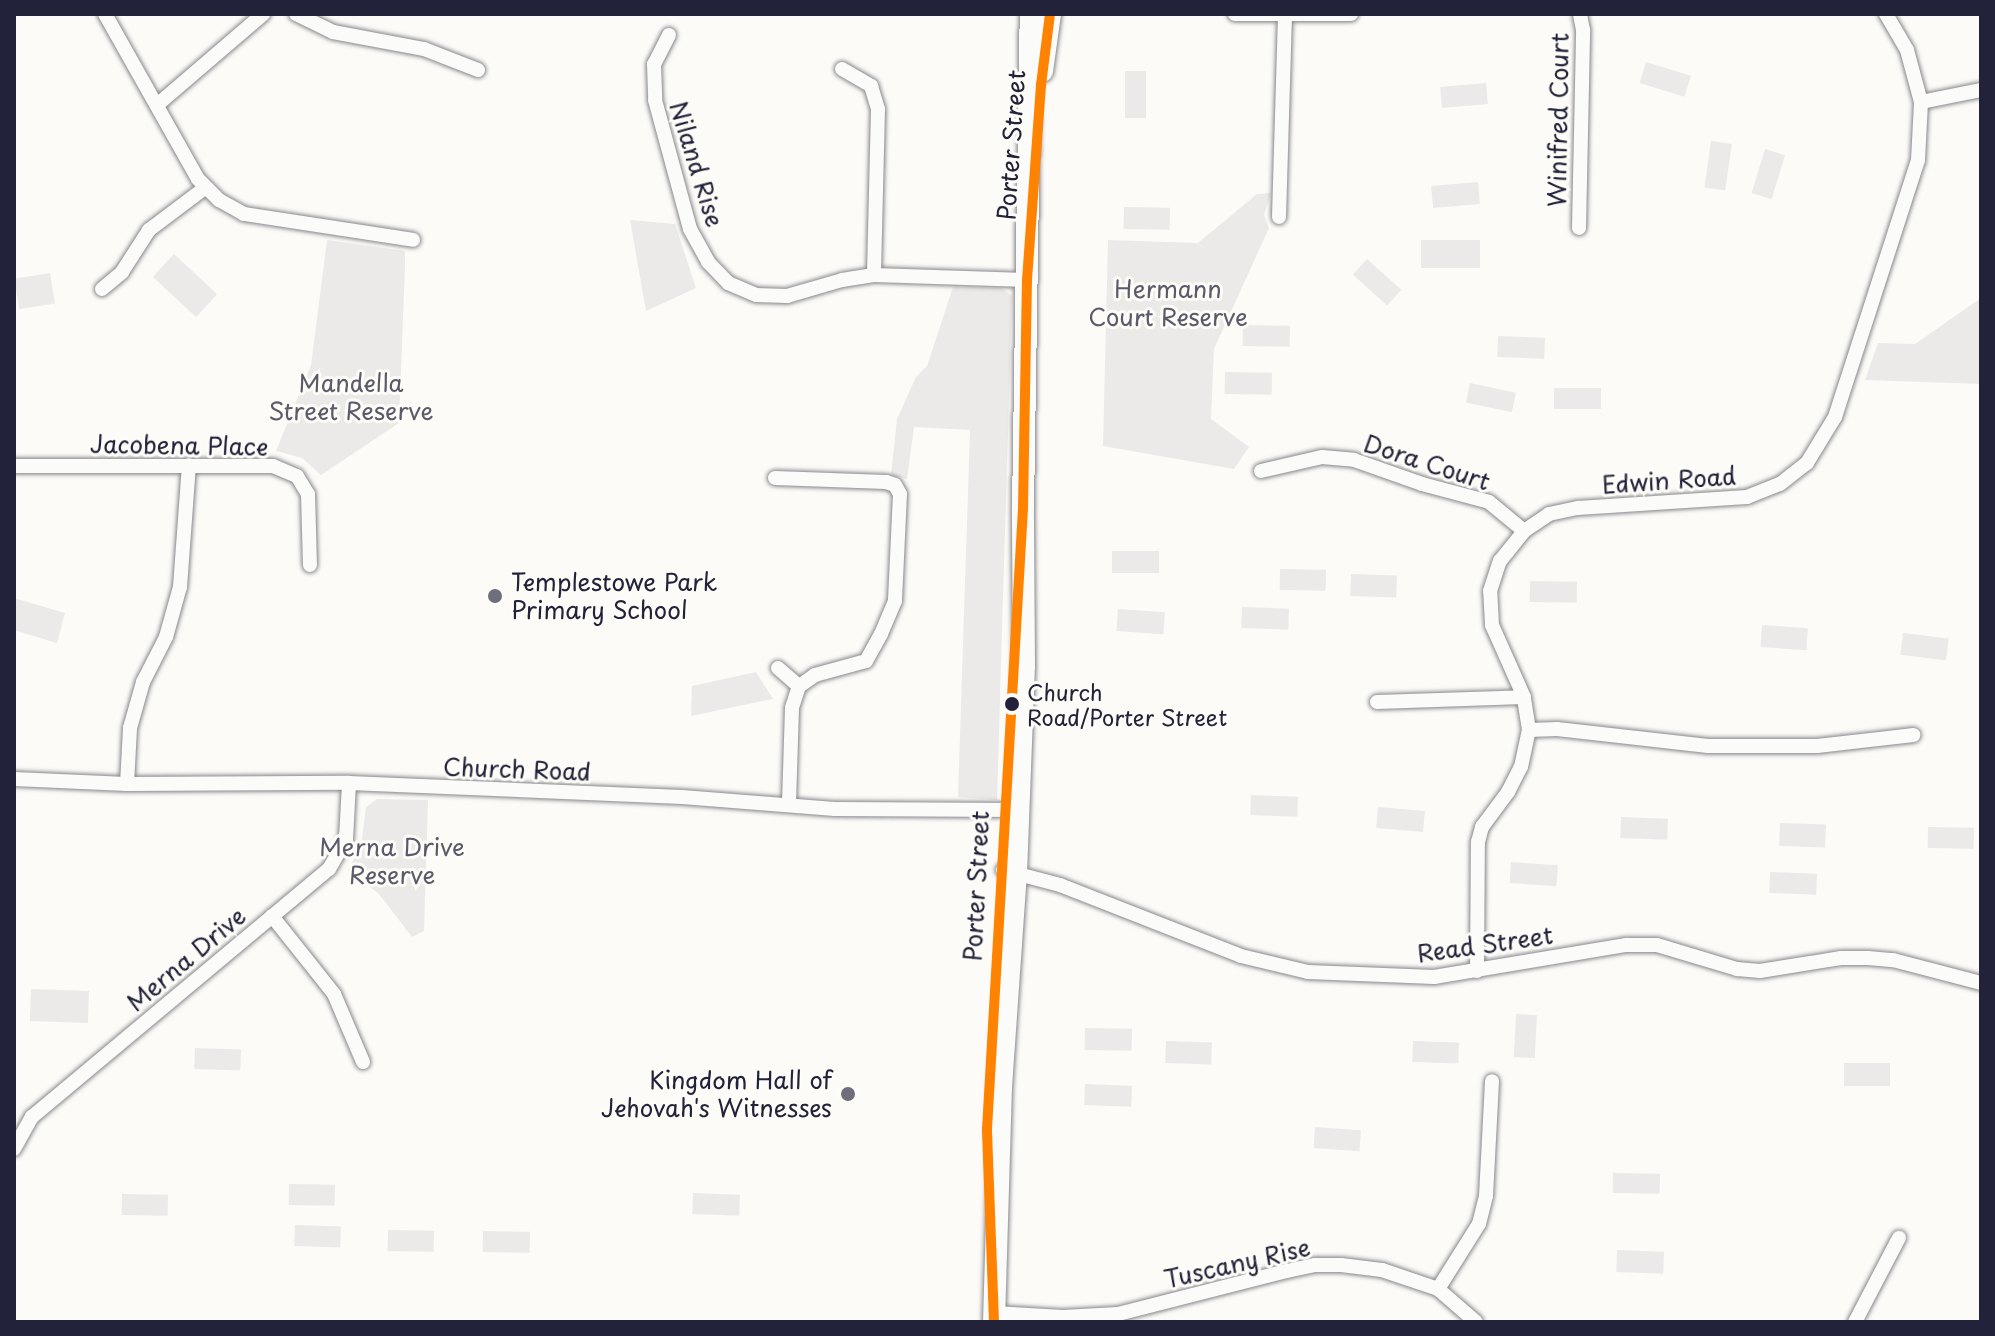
<!DOCTYPE html>
<style>
body{margin:0}
#map{position:relative;width:1995px;height:1336px;overflow:hidden;background:#fcfbf8;font-family:"Playpen Sans",sans-serif}
div>[style]{position:absolute}
.green>*{inset:0;background:#ebeae8;transform-origin:0 0}
.roads{filter:drop-shadow(0 0 2px #88888c) drop-shadow(0 0 2px #88888c)}
.street>*{height:14px;margin:-7px;padding:0 7px;transform-origin:7px;border-radius:7px;background:#fbfbf9}
.primary>*{height:22px;margin:-11px;padding:0 11px;transform-origin:11px;border-radius:11px;background:#fbfbf9}
.bus-1>*{height:10px;margin:-5px;padding:0 5px;transform-origin:5px;border-radius:5px;background:#ff8200}
.dots>*{width:22px;height:22px;translate:-50% -50%;box-sizing:border-box;border:4px solid #fdfcf7;border-radius:50%}
span{translate:-50% -50%;white-space:nowrap;text-align:center;line-height:1.15;-webkit-text-stroke:6px #fdfcf7;paint-order:stroke}
.bus-label{font-size:22px;color:#22223b}
.left{translate:0 -50%;text-align:left}
.street-label{font-size:24px;color:#22223b}
.park-label{font-size:24px;color:#5a5a6b}
.poi-label{font-size:24px;color:#22223b}
.right{translate:-100% -50%;text-align:right}
.frame{position:absolute;inset:0;border:16px solid #22223b;pointer-events:none}
</style>
<div id="map">
<div class="green">
<div style="left:1646px;top:62px;width:47px;height:22px;rotate:17deg"></div>
<div style="left:1125px;top:71px;width:21px;height:47px"></div>
<div style="left:1486px;top:83px;width:21px;height:46px;rotate:85deg"></div>
<div style="left:1711px;top:141px;width:21px;height:47px;rotate:8deg"></div>
<div style="left:1765px;top:149px;width:21px;height:46px;rotate:17deg"></div>
<div style="left:1478px;top:182px;width:22px;height:47px;rotate:85deg"></div>
<div style="clip-path:polygon(1271px 193px,1264px 215px,1269px 228px,1214px 349px,1211px 419px,1249px 447px,1234px 469px,1103px 446px,1108px 240px,1198px 243px,1257px 194px)"></div>
<div style="left:1124px;top:207px;width:46px;height:22px;rotate:1deg"></div>
<div style="clip-path:polygon(630px 220px,675px 224px,696px 288px,646px 311px)"></div>
<div style="clip-path:polygon(327px 240px,405px 251px,405px 267px,399px 423px,321px 475px,302px 458px,276px 451px,311px 365px)"></div>
<div style="left:1421px;top:240px;width:59px;height:28px"></div>
<div style="left:174px;top:254px;width:59px;height:31px;rotate:43deg"></div>
<div style="left:1367px;top:259px;width:46px;height:21px;rotate:42deg"></div>
<div style="left:50px;top:273px;width:31px;height:36px;rotate:81deg"></div>
<div style="clip-path:polygon(953px 287px,1001px 288px,1012px 296px,997px 800px,958px 797px,970px 430px,914px 427px,907px 479px,891px 475px,897px 419px,916px 377px,927px 366px)"></div>
<div style="clip-path:polygon(1981px 298px,1981px 384px,1865px 380px,1878px 343px,1915px 344px)"></div>
<div style="left:1243px;top:325px;width:47px;height:21px;rotate:1deg"></div>
<div style="left:1498px;top:336px;width:47px;height:21px;rotate:2deg"></div>
<div style="left:1225px;top:372px;width:47px;height:22px;rotate:1deg"></div>
<div style="left:1470px;top:383px;width:47px;height:20px;rotate:12deg"></div>
<div style="left:1554px;top:388px;width:47px;height:21px"></div>
<div style="left:1159px;top:551px;width:22px;height:47px;rotate:90deg"></div>
<div style="left:1280px;top:569px;width:46px;height:21px;rotate:1deg"></div>
<div style="left:1351px;top:574px;width:46px;height:22px;rotate:2deg"></div>
<div style="left:1530px;top:581px;width:47px;height:21px;rotate:1deg"></div>
<div style="clip-path:polygon(14px 598px,65px 613px,57px 643px,14px 630px)"></div>
<div style="left:1242px;top:607px;width:47px;height:21px;rotate:2deg"></div>
<div style="left:1118px;top:609px;width:47px;height:22px;rotate:4deg"></div>
<div style="left:1762px;top:625px;width:46px;height:22px;rotate:4deg"></div>
<div style="left:1903px;top:633px;width:46px;height:22px;rotate:7deg"></div>
<div style="clip-path:polygon(756px 672px,773px 699px,691px 716px,692px 686px)"></div>
<div style="left:1251px;top:795px;width:47px;height:20px;rotate:2deg"></div>
<div style="clip-path:polygon(377px 799px,428px 800px,424px 931px,412px 937px,379px 894px,348px 870px,361px 845px,366px 807px)"></div>
<div style="left:1378px;top:807px;width:47px;height:21px;rotate:5deg"></div>
<div style="left:1621px;top:817px;width:47px;height:21px;rotate:2deg"></div>
<div style="left:1780px;top:823px;width:46px;height:23px;rotate:2deg"></div>
<div style="left:1928px;top:827px;width:46px;height:21px;rotate:1deg"></div>
<div style="left:1511px;top:862px;width:47px;height:21px;rotate:4deg"></div>
<div style="left:1770px;top:872px;width:47px;height:21px;rotate:2deg"></div>
<div style="left:31px;top:989px;width:58px;height:32px;rotate:2deg"></div>
<div style="left:1516px;top:1014px;width:21px;height:43px;rotate:3deg"></div>
<div style="left:1085px;top:1028px;width:47px;height:22px;rotate:1deg"></div>
<div style="left:1166px;top:1041px;width:46px;height:22px;rotate:2deg"></div>
<div style="left:1413px;top:1041px;width:46px;height:21px;rotate:2deg"></div>
<div style="left:195px;top:1048px;width:46px;height:21px;rotate:2deg"></div>
<div style="left:1844px;top:1063px;width:46px;height:23px"></div>
<div style="left:1085px;top:1084px;width:47px;height:21px;rotate:2deg"></div>
<div style="left:1315px;top:1127px;width:46px;height:21px;rotate:4deg"></div>
<div style="left:1613px;top:1173px;width:47px;height:20px;rotate:1deg"></div>
<div style="left:289px;top:1184px;width:46px;height:21px;rotate:1deg"></div>
<div style="left:693px;top:1193px;width:47px;height:21px;rotate:2deg"></div>
<div style="left:122px;top:1194px;width:46px;height:21px;rotate:1deg"></div>
<div style="left:295px;top:1225px;width:46px;height:21px;rotate:2deg"></div>
<div style="left:388px;top:1230px;width:46px;height:21px;rotate:1deg"></div>
<div style="left:483px;top:1231px;width:47px;height:21px;rotate:1deg"></div>
<div style="left:1617px;top:1250px;width:47px;height:22px;rotate:2deg"></div>
</div>
<div class="roads">
<div class="street">
<div style="left:105px;top:14px;width:189px;rotate:60.6deg"></div>
<div style="left:198px;top:179px;width:30px;rotate:45deg"></div>
<div style="left:219px;top:200px;width:29px;rotate:29deg"></div>
<div style="left:244px;top:214px;width:171px;rotate:8.7deg"></div>
<div style="left:296px;top:14px;width:41px;rotate:25.9deg"></div>
<div style="left:333px;top:32px;width:93px;rotate:10.6deg"></div>
<div style="left:424px;top:49px;width:58px;rotate:21.3deg"></div>
<div style="left:1235px;top:14px;width:116px"></div>
<div style="left:669px;top:35px;width:33px;rotate:117deg"></div>
<div style="left:654px;top:64px;width:36px;rotate:88deg"></div>
<div style="left:655px;top:100px;width:134px;rotate:74.8deg"></div>
<div style="left:690px;top:229px;width:38px;rotate:61deg"></div>
<div style="left:708px;top:262px;width:29px;rotate:46deg"></div>
<div style="left:728px;top:283px;width:30px;rotate:23deg"></div>
<div style="left:756px;top:295px;width:31px;rotate:2deg"></div>
<div style="left:787px;top:296px;width:57px;rotate:-16.2deg"></div>
<div style="left:842px;top:280px;width:32px;rotate:-9deg"></div>
<div style="left:874px;top:275px;width:153px;rotate:1.9deg"></div>
<div style="left:842px;top:69px;width:34px;rotate:30deg"></div>
<div style="left:871px;top:86px;width:24px;rotate:73deg"></div>
<div style="left:878px;top:109px;width:166px;rotate:91.4deg"></div>
<div style="left:1921px;top:102px;width:61px;rotate:-11.3deg"></div>
<div style="left:157px;top:105px;width:140px;rotate:-40.6deg"></div>
<div style="left:1279px;top:217px;width:202px;rotate:-88.3deg"></div>
<div style="left:1579px;top:228px;width:198px;rotate:-88.8deg"></div>
<div style="left:1583px;top:30px;width:16px;rotate:-101deg"></div>
<div style="left:102px;top:289px;width:26px;rotate:-40deg"></div>
<div style="left:122px;top:272px;width:50px;rotate:-57.3deg"></div>
<div style="left:149px;top:230px;width:71px;rotate:-37deg"></div>
<div style="left:14px;top:466px;width:259px"></div>
<div style="left:273px;top:466px;width:26px;rotate:23deg"></div>
<div style="left:297px;top:476px;width:21px;rotate:59deg"></div>
<div style="left:308px;top:494px;width:71px;rotate:88.4deg"></div>
<div style="left:1261px;top:471px;width:63px;rotate:-12.9deg"></div>
<div style="left:1322px;top:457px;width:32px;rotate:5deg"></div>
<div style="left:1354px;top:460px;width:72px;rotate:19.4deg"></div>
<div style="left:1422px;top:484px;width:69px;rotate:15deg"></div>
<div style="left:1489px;top:502px;width:45px;rotate:39.6deg"></div>
<div style="left:775px;top:478px;width:111px;rotate:2.1deg"></div>
<div style="left:886px;top:482px;width:9px;rotate:18deg"></div>
<div style="left:895px;top:485px;width:10px;rotate:61deg"></div>
<div style="left:900px;top:494px;width:107px;rotate:92.7deg"></div>
<div style="left:895px;top:601px;width:36px;rotate:113deg"></div>
<div style="left:881px;top:634px;width:31px;rotate:119deg"></div>
<div style="left:866px;top:661px;width:53px;rotate:164.6deg"></div>
<div style="left:815px;top:675px;width:19px;rotate:145deg"></div>
<div style="left:799px;top:686px;width:23px;rotate:108deg"></div>
<div style="left:792px;top:708px;width:97px;rotate:91.8deg"></div>
<div style="left:778px;top:668px;width:28px;rotate:41deg"></div>
<div style="left:1377px;top:702px;width:147px;rotate:-1.9deg"></div>
<div style="left:1529px;top:730px;width:28px;rotate:-2deg"></div>
<div style="left:1557px;top:729px;width:152px;rotate:6.4deg"></div>
<div style="left:1708px;top:746px;width:109px"></div>
<div style="left:1817px;top:746px;width:97px;rotate:-6.5deg"></div>
<div style="left:14px;top:779px;width:113px;rotate:2.5deg"></div>
<div style="left:127px;top:784px;width:222px;rotate:-0.3deg"></div>
<div style="left:349px;top:783px;width:333px;rotate:2.4deg"></div>
<div style="left:682px;top:797px;width:153px;rotate:4.5deg"></div>
<div style="left:835px;top:809px;width:183px;rotate:0.3deg"></div>
<div style="left:127px;top:784px;width:56px;rotate:-86.9deg"></div>
<div style="left:130px;top:728px;width:48px;rotate:-74.2deg"></div>
<div style="left:143px;top:682px;width:51px;rotate:-62.9deg"></div>
<div style="left:166px;top:637px;width:52px;rotate:-74.4deg"></div>
<div style="left:180px;top:587px;width:122px;rotate:-85.8deg"></div>
<div style="left:1003px;top:870px;width:59px;rotate:14.7deg"></div>
<div style="left:1060px;top:885px;width:194px;rotate:21.4deg"></div>
<div style="left:1241px;top:956px;width:69px;rotate:13.4deg"></div>
<div style="left:1308px;top:972px;width:126px;rotate:2.3deg"></div>
<div style="left:1434px;top:977px;width:195px;rotate:-9.5deg"></div>
<div style="left:1626px;top:945px;width:31px"></div>
<div style="left:1657px;top:945px;width:84px;rotate:16.7deg"></div>
<div style="left:1737px;top:969px;width:23px;rotate:5deg"></div>
<div style="left:1760px;top:971px;width:82px;rotate:-9.1deg"></div>
<div style="left:1841px;top:958px;width:27px"></div>
<div style="left:1868px;top:958px;width:25px;rotate:5deg"></div>
<div style="left:1893px;top:960px;width:91px;rotate:14.6deg"></div>
<div style="left:272px;top:916px;width:100px;rotate:51.5deg"></div>
<div style="left:334px;top:994px;width:74px;rotate:66.9deg"></div>
<div style="left:1477px;top:971px;width:129px;rotate:-89.6deg"></div>
<div style="left:1478px;top:842px;width:16px;rotate:-75deg"></div>
<div style="left:1482px;top:827px;width:44px;rotate:-53.4deg"></div>
<div style="left:1508px;top:792px;width:28px;rotate:-63deg"></div>
<div style="left:1521px;top:767px;width:38px;rotate:-78deg"></div>
<div style="left:1529px;top:730px;width:33px;rotate:-99deg"></div>
<div style="left:1524px;top:697px;width:79px;rotate:-114deg"></div>
<div style="left:1492px;top:625px;width:34px;rotate:-93deg"></div>
<div style="left:1490px;top:591px;width:32px;rotate:-72deg"></div>
<div style="left:1500px;top:561px;width:38px;rotate:-51deg"></div>
<div style="left:1524px;top:531px;width:30px;rotate:-34deg"></div>
<div style="left:1549px;top:514px;width:30px;rotate:-12deg"></div>
<div style="left:1578px;top:508px;width:169px;rotate:-3.7deg"></div>
<div style="left:1747px;top:497px;width:35px;rotate:-22deg"></div>
<div style="left:1780px;top:484px;width:34px;rotate:-38deg"></div>
<div style="left:1807px;top:463px;width:54px;rotate:-58.7deg"></div>
<div style="left:1835px;top:417px;width:270px;rotate:-72.1deg"></div>
<div style="left:1918px;top:160px;width:58px;rotate:-87deg"></div>
<div style="left:1921px;top:102px;width:54px;rotate:-105.1deg"></div>
<div style="left:1907px;top:50px;width:42px;rotate:-120.3deg"></div>
<div style="left:14px;top:1149px;width:37px;rotate:-61deg"></div>
<div style="left:32px;top:1117px;width:387px;rotate:-39.9deg"></div>
<div style="left:329px;top:869px;width:34px;rotate:-60deg"></div>
<div style="left:346px;top:839px;width:56px;rotate:-86.9deg"></div>
<div style="left:1438px;top:1289px;width:77px;rotate:-57.8deg"></div>
<div style="left:1479px;top:1224px;width:29px;rotate:-76deg"></div>
<div style="left:1486px;top:1196px;width:115px;rotate:-87deg"></div>
<div style="left:994px;top:1313px;width:69px;rotate:3.3deg"></div>
<div style="left:1063px;top:1317px;width:55px;rotate:-3.1deg"></div>
<div style="left:1118px;top:1314px;width:174px;rotate:-14.3deg"></div>
<div style="left:1287px;top:1271px;width:29px;rotate:-12deg"></div>
<div style="left:1315px;top:1265px;width:26px"></div>
<div style="left:1341px;top:1265px;width:41px;rotate:7deg"></div>
<div style="left:1382px;top:1270px;width:59px;rotate:18.7deg"></div>
<div style="left:1438px;top:1289px;width:50px;rotate:41deg"></div>
<div style="left:1855px;top:1322px;width:95px;rotate:-62.4deg"></div>
</div>
<div class="primary">
<div style="left:1042px;top:71px;width:58px;rotate:-82deg"></div>
<div style="left:994px;top:1322px;width:235px;rotate:-88.3deg"></div>
<div style="left:1001px;top:1087px;width:215px;rotate:-86deg"></div>
<div style="left:1016px;top:873px;width:207px;rotate:-87.8deg"></div>
<div style="left:1024px;top:666px;width:158px;rotate:-90.4deg"></div>
<div style="left:1023px;top:508px;width:494px;rotate:-89.1deg"></div>
</div>
</div>
<div class="bus-1">
<div style="left:994px;top:1322px;width:193px;rotate:-92.1deg"></div>
<div style="left:987px;top:1129px;width:622px;rotate:-86.68deg"></div>
<div style="left:1023px;top:508px;width:228px;rotate:-89deg"></div>
<div style="left:1027px;top:280px;width:196px;rotate:-85.9deg"></div>
<div style="left:1041px;top:85px;width:72px;rotate:-82.8deg"></div>
</div>
<div class="dots">
<div style="left:495px;top:596px;background:#6e6e7d"></div>
<div style="left:1012px;top:704px;background:#22223b"></div>
<div style="left:848px;top:1094px;background:#6e6e7d"></div>
</div>
<div class="bus-label">
<span class="left" style="left:1027px;top:704px">Church<br>Road/Porter Street</span>
</div>
<div class="street-label">
<span style="left:1558px;top:120px;rotate:-89deg">Winifred Court</span>
<span style="left:1011px;top:145px;rotate:-86deg">Porter Street</span>
<span style="left:697px;top:164px;rotate:73deg">Niland Rise</span>
<span style="left:179px;top:445px;rotate:1deg">Jacobena Place</span>
<span style="left:1427px;top:462px;rotate:18deg">Dora Court</span>
<span style="left:1669px;top:480px;rotate:-4deg">Edwin Road</span>
<span style="left:517px;top:769px;rotate:2deg">Church Road</span>
<span style="left:976px;top:886px;rotate:-87deg">Porter Street</span>
<span style="left:1485px;top:944px;rotate:-8deg">Read Street</span>
<span style="left:186px;top:959px;rotate:-40deg">Merna Drive</span>
<span style="left:1237px;top:1263px;rotate:-13deg">Tuscany Rise</span>
</div>
<div class="park-label">
<span style="left:1168px;top:303px">Hermann<br>Court Reserve</span>
<span style="left:351px;top:397px">Mandella<br>Street Reserve</span>
<span style="left:392px;top:861px">Merna Drive<br>Reserve</span>
</div>
<div class="poi-label">
<span class="left" style="left:511px;top:596px">Templestowe Park<br>Primary School</span>
<span class="right" style="left:832px;top:1094px">Kingdom Hall of<br>Jehovah's Witnesses</span>
</div>
<div class="frame"></div>
</div>
